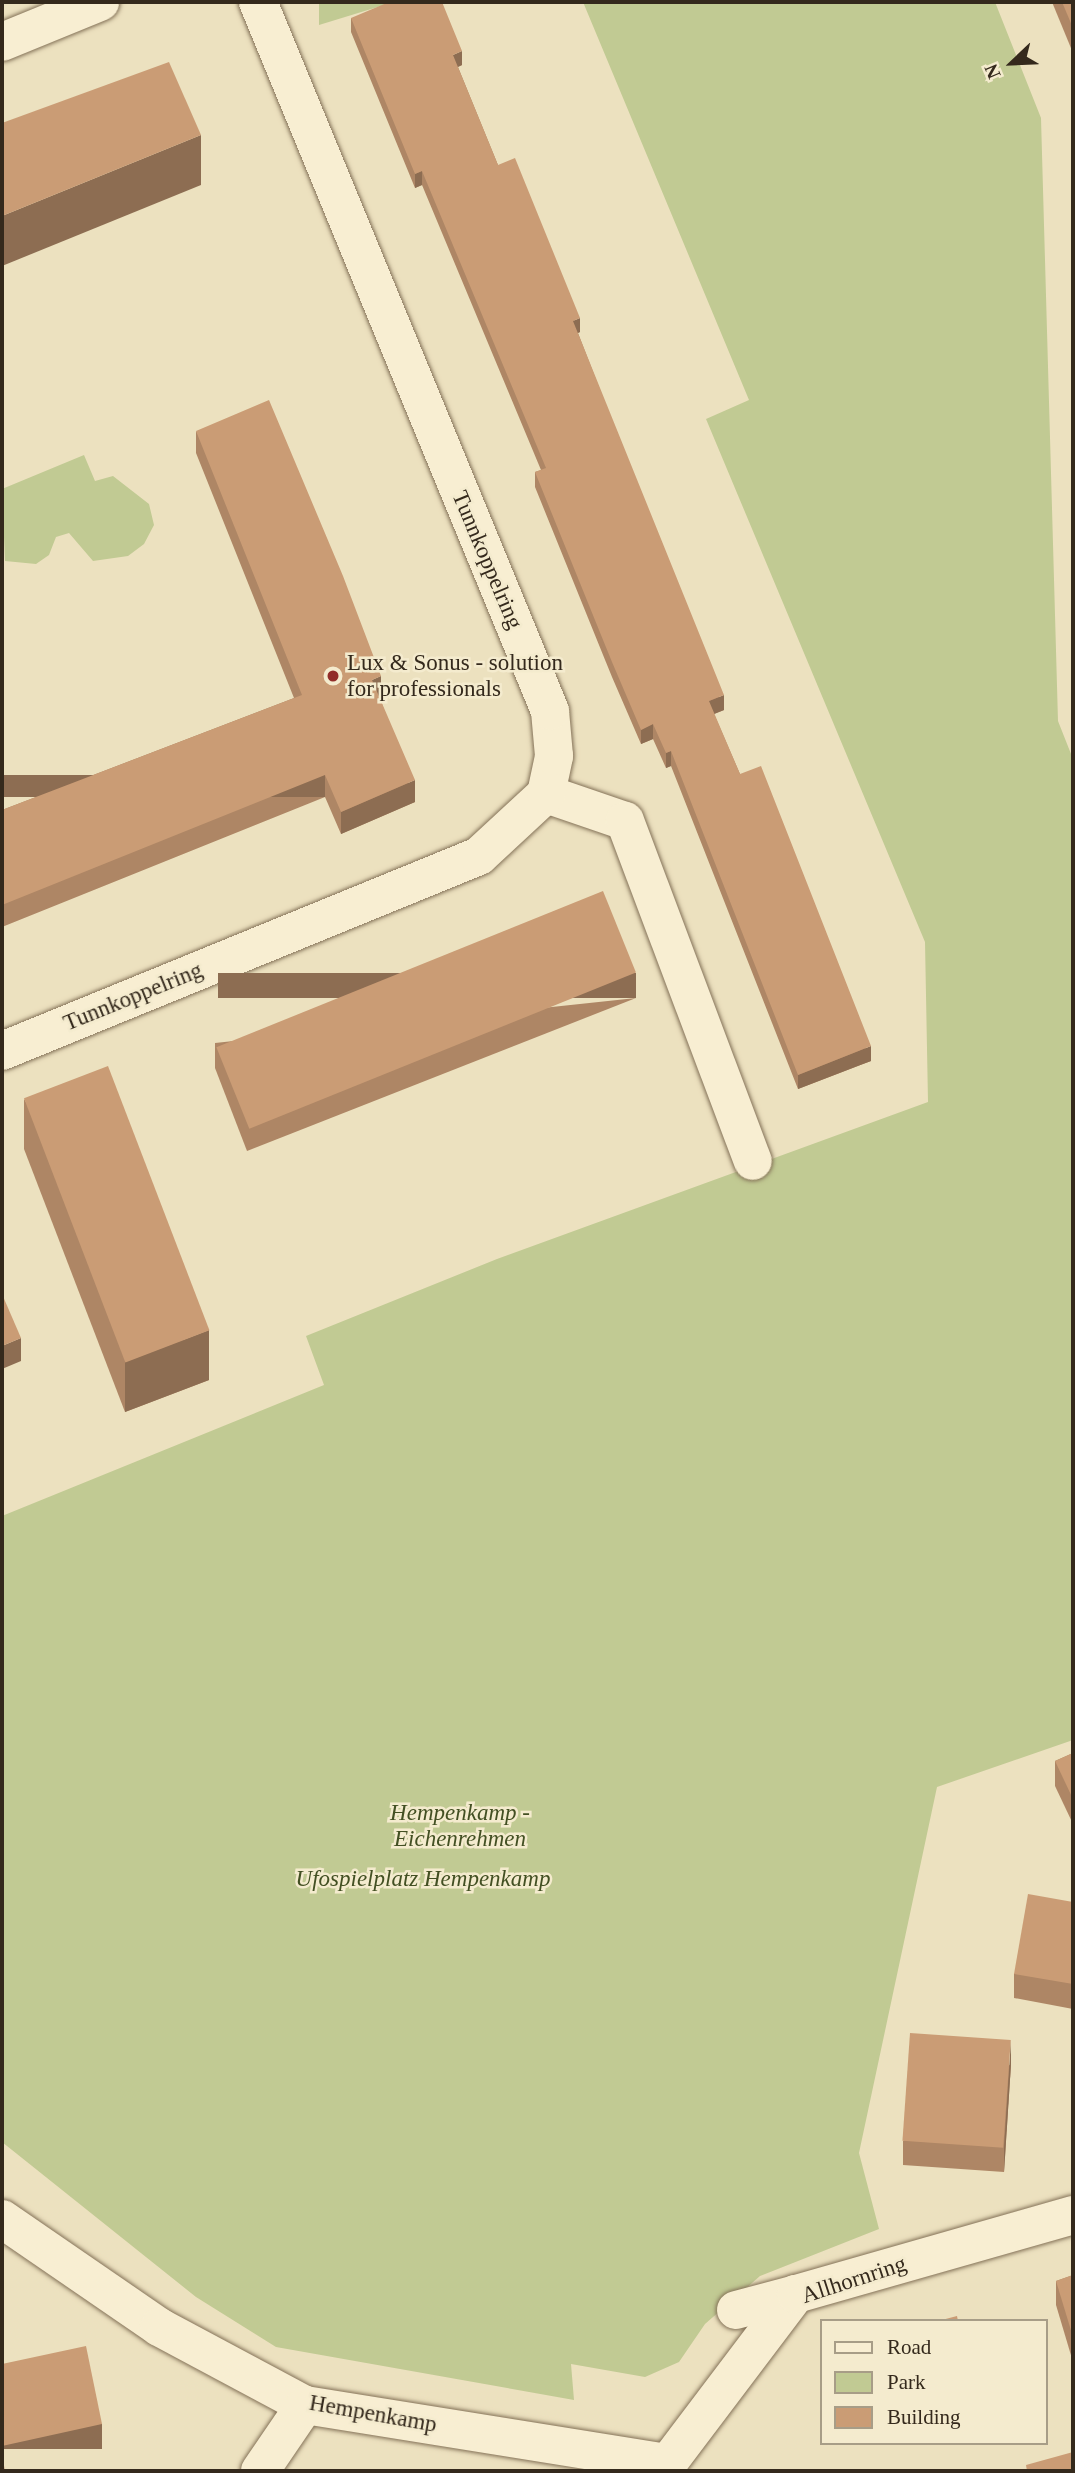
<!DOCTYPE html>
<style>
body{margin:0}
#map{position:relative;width:1075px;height:2473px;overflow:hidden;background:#ece1bf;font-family:Georgia,serif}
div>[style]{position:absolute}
.green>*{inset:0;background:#c1ca93}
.roads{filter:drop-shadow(0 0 2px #847258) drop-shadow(0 0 2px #847258)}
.minor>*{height:38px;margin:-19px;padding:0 19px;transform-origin:19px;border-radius:19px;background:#f8eed2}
.wall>*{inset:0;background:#ae8665}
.shaded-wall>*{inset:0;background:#8d6d52;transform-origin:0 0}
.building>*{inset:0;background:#ca9c75;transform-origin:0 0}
.dots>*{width:19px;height:19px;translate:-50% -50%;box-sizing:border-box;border:4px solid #f4ebce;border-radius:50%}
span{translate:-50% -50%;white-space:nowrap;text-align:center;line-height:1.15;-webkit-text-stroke:5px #f4ebce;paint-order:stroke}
.street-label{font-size:23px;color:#34291c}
.poi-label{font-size:23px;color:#34291c}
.left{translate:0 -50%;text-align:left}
.park-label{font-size:23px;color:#435023;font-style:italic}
.frame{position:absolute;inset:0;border:4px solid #34291c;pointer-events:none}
.legend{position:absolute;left:820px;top:2319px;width:228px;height:126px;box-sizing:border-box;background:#f4ebce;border:2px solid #a79d87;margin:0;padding:9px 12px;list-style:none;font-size:21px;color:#34291c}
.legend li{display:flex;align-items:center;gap:14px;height:35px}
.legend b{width:35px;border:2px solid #a79d87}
.north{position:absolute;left:977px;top:28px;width:70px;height:70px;-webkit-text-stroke:5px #f4ebce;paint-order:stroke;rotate:247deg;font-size:19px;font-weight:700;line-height:28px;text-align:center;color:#34291c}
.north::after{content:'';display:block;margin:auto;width:24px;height:32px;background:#34291c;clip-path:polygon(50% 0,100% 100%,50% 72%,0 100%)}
</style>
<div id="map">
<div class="green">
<div style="clip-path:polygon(319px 2px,394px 2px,319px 25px)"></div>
<div style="clip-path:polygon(583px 2px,995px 2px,1041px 118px,1058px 721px,1073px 759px,1073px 1740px,937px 1787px,859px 2153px,879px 2229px,760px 2276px,705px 2324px,679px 2362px,645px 2377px,571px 2364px,574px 2400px,276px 2347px,196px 2297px,2px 2142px,2px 1516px,324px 1385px,306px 1336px,497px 1259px,928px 1102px,925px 942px,706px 419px,749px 400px)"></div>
<div style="clip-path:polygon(84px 455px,95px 481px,113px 476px,149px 504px,154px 525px,144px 544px,128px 556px,93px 561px,69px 533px,56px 537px,49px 555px,36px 564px,5px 561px,2px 489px)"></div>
</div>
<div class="roads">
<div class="minor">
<div style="left:2px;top:42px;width:106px;rotate:-22.2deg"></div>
<div style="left:546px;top:794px;width:83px;rotate:18.9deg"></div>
<div style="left:625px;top:821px;width:363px;rotate:69.4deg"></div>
<div style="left:2px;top:1051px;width:515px;rotate:-22.23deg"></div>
<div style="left:479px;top:856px;width:91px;rotate:-42.8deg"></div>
<div style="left:546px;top:794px;width:39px;rotate:-78deg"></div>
<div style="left:554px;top:756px;width:45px;rotate:-95.1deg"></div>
<div style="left:550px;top:711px;width:767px;rotate:-112.38deg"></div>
<div style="left:2px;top:2219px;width:191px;rotate:34.5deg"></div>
<div style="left:159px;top:2327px;width:166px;rotate:28.1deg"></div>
<div style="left:305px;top:2405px;width:368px;rotate:9.1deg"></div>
<div style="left:736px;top:2310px;width:62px;rotate:-14.9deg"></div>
<div style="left:668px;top:2463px;width:212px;rotate:-52.9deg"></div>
<div style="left:796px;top:2294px;width:288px;rotate:-15.9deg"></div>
<div style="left:260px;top:2471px;width:80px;rotate:-55.7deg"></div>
</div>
</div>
<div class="wall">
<div style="clip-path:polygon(1052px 2px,1073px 2px,1073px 53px)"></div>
<div style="clip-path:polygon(351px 18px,462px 65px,458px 67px,498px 165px,580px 332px,578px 333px,724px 710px,714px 714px,740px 774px,871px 1061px,798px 1089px,671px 766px,666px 768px,653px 739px,641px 744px,612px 677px,535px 487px,535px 472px,541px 470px,422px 185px,415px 188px,351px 32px)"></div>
<div style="clip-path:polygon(196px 431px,381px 698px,380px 698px,415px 802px,341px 834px,325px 797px,2px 927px,2px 810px,294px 698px,196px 453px)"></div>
<div style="clip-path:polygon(636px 998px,247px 1151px,215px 1068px,215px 1043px)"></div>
<div style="clip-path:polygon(24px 1099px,209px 1380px,125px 1412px,24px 1149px)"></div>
<div style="clip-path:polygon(1073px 1753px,1073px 1824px,1055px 1786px,1055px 1761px)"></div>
<div style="clip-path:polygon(1073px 1902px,1073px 2009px,1014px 1998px,1014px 1974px)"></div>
<div style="clip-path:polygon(1011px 2064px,1004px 2172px,903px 2165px,903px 2141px)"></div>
<div style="clip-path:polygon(1073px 2275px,1073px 2362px,1056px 2305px,1056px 2281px)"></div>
</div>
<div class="shaded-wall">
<div style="clip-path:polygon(462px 51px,462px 65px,453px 69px,453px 55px)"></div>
<div style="clip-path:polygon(201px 135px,201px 185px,2px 266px,2px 216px)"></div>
<div style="clip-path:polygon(422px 171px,422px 185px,415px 188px,415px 174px)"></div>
<div style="clip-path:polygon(580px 318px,580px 332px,573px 335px,573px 321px)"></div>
<div style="clip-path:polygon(381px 676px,381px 698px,372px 702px,372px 680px)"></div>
<div style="clip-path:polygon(724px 695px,724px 710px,709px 716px,709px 701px)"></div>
<div style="clip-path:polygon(653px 724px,653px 739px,641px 744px,641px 730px)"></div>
<div style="clip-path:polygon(671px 751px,671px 766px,666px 768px,666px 753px)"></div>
<div style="left:325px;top:775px;width:22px;height:348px;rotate:90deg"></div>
<div style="clip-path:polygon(415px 780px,415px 802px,341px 834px,341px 812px)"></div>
<div style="left:636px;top:973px;width:25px;height:418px;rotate:90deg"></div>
<div style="clip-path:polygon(871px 1046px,871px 1061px,798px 1089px,798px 1075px)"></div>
<div style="clip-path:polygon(209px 1330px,209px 1380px,125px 1412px,125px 1362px)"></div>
<div style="clip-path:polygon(21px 1338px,21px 1361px,2px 1369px,2px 1346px)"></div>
<div style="clip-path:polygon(1011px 2040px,1011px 2064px,1004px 2172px,1004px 2148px)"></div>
<div style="left:102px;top:2424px;width:25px;height:102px;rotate:90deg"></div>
</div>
<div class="building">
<div style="clip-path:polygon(389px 2px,442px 2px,462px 51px,453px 55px,498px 165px,515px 158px,580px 318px,573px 321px,724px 695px,709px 701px,740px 774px,761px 766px,871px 1046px,798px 1075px,671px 751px,666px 753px,653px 724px,641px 730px,612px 662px,535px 472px,546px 468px,422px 171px,415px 174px,351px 18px)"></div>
<div style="clip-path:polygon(1062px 2px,1073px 2px,1073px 28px)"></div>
<div style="clip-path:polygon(169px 62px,201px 135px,2px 216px,2px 123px)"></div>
<div style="clip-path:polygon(269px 400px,343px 576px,381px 676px,372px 680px,415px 780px,341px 812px,325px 775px,2px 905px,2px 810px,302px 695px,196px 431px)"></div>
<div style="left:603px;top:891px;width:88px;height:417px;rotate:68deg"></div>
<div style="left:108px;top:1066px;width:283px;height:90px;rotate:69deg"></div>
<div style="clip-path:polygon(2px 1294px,21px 1338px,2px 1346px)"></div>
<div style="clip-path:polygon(1073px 1753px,1073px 1799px,1055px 1761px)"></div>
<div style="clip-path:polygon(1028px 1894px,1073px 1902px,1073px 1984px,1014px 1974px)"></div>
<div style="left:910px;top:2033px;width:101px;height:108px;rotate:4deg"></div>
<div style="clip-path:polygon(1073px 2275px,1073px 2337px,1056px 2281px)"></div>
<div style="clip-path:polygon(957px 2316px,958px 2321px,938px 2321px)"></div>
<div style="clip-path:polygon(86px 2346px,102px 2424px,2px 2446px,2px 2364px)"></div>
<div style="clip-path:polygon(1073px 2452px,1073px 2471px,1027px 2471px,1026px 2465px)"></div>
<div style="clip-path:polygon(2px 2455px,5px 2471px,2px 2471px)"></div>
</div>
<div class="dots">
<div style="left:333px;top:676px;background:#922d29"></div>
</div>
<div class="street-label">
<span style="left:487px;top:560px;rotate:67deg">Tunnkoppelring</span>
<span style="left:133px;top:997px;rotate:-22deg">Tunnkoppelring</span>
<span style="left:854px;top:2280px;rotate:-18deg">Allhornring</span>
<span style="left:373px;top:2414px;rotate:10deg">Hempenkamp</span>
</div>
<div class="poi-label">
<span class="left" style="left:347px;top:676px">Lux &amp; Sonus - solution<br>for professionals</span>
</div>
<div class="park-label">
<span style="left:460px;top:1826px">Hempenkamp -<br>Eichenrehmen</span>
<span style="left:423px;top:1879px">Ufospielplatz Hempenkamp</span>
</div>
<div class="frame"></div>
<ul class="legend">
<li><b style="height:9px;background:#f8eed2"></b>Road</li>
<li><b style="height:19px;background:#c1ca93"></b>Park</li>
<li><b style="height:19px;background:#ca9c75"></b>Building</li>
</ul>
<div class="north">N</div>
</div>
